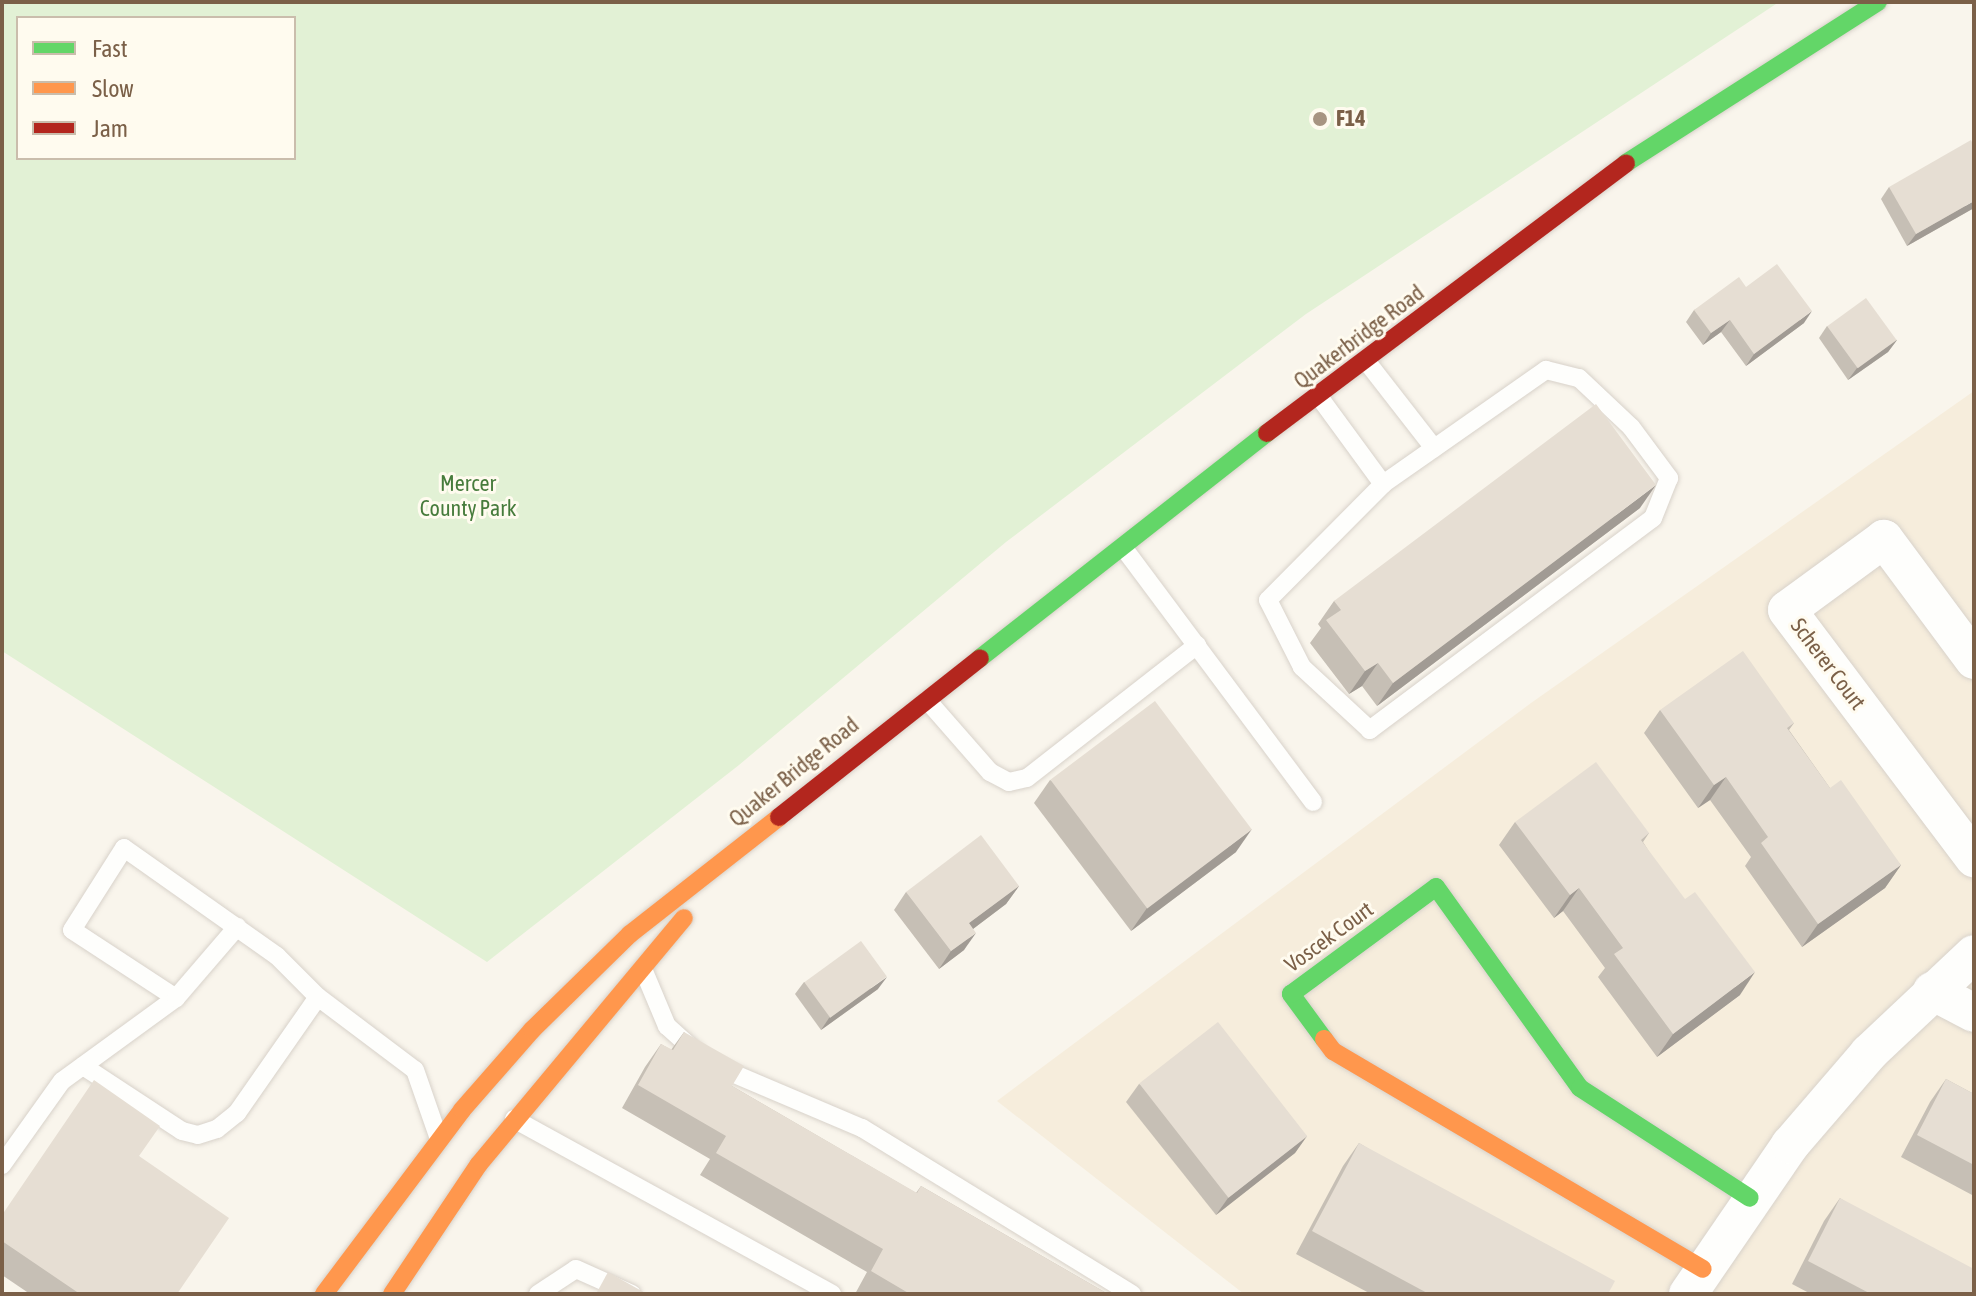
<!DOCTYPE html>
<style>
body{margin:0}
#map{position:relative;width:1976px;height:1296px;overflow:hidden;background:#f9f5ec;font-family:"Asap Condensed",sans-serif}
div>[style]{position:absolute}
.residential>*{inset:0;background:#f6eddc}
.green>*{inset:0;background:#e2f1d5}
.roads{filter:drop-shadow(0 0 2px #d8d2ca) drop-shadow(0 0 2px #d8d2ca)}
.lane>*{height:18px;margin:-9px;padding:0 9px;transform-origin:9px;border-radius:9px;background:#fefefc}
.street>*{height:38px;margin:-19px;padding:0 19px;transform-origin:19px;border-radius:19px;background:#fefefc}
.fast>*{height:18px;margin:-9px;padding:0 9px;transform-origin:9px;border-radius:9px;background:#63d668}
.slow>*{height:18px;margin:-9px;padding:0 9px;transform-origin:9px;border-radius:9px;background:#ff974d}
.jam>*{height:18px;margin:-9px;padding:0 9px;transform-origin:9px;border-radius:9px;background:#b3261e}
.wall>*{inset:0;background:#c6bfb5}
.shaded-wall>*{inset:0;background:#a19b94}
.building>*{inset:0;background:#e6ded3;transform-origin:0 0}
.dots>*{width:22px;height:22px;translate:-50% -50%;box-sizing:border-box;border:4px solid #fffbef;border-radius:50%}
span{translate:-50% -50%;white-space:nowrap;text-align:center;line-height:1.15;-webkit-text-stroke:6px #fffbef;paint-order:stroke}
.poi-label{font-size:22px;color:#7b6048;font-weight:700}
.left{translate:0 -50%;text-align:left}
.street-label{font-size:22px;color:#7b6048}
.park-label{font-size:22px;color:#477c3c}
.frame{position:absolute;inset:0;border:4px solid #7b6048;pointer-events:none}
.legend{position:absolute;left:16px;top:16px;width:280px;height:144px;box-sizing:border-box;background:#fffbef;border:2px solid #cabdac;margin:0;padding:10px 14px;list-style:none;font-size:24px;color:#7b6048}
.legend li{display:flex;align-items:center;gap:16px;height:40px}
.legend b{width:40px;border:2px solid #cabdac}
</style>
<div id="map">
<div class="residential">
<div style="clip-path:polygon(1974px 391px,1974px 1294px,1244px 1294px,997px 1101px,1531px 703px)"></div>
</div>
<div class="green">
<div style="clip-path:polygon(evenodd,2px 2px,1779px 2px,1306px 314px,1006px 542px,739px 765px,487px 962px,2px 651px,2px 2px,18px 18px,294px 18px,294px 158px,18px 158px,18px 18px)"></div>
</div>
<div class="roads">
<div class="lane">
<div style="left:1367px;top:362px;width:109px;rotate:52.1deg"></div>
<div style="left:1546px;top:370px;width:34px;rotate:14deg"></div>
<div style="left:1579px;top:378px;width:71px;rotate:43.3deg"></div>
<div style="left:1631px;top:427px;width:64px;rotate:53.3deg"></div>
<div style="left:1669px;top:478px;width:43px;rotate:111.8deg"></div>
<div style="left:1653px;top:518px;width:354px;rotate:143.2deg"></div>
<div style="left:1370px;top:730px;width:93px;rotate:-137.2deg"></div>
<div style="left:1302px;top:667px;width:75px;rotate:-116.9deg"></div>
<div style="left:1268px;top:600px;width:163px;rotate:-45.2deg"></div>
<div style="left:1383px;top:484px;width:199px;rotate:-35deg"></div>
<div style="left:1320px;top:398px;width:107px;rotate:53.8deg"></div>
<div style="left:1123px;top:547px;width:318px;rotate:53.3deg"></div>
<div style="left:927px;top:700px;width:96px;rotate:48.8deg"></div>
<div style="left:990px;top:772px;width:21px;rotate:28deg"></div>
<div style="left:1009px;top:782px;width:18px;rotate:-13deg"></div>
<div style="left:1027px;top:778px;width:216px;rotate:-38deg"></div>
<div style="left:643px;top:969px;width:62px;rotate:67.2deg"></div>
<div style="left:667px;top:1026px;width:40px;rotate:42deg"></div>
<div style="left:176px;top:998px;width:124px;rotate:-146.8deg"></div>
<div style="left:72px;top:930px;width:97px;rotate:-57.6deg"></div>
<div style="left:124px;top:848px;width:187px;rotate:35.2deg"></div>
<div style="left:277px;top:956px;width:58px;rotate:45deg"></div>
<div style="left:318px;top:997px;width:121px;rotate:37deg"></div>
<div style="left:415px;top:1070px;width:70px;rotate:70.8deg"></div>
<div style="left:83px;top:1066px;width:118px;rotate:33.3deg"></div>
<div style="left:182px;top:1131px;width:16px;rotate:14deg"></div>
<div style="left:198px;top:1135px;width:20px;rotate:-18deg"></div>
<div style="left:217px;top:1129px;width:26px;rotate:-39deg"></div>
<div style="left:237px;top:1113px;width:141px;rotate:-55.1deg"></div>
<div style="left:718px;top:1067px;width:156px;rotate:23deg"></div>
<div style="left:862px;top:1128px;width:317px;rotate:31.6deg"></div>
<div style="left:514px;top:1119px;width:363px;rotate:28.8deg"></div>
<div style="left:2px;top:1165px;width:103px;rotate:-54.5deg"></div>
<div style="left:62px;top:1081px;width:141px;rotate:-36.1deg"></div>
<div style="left:176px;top:998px;width:94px;rotate:-49.3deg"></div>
<div style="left:538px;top:1294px;width:45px;rotate:-33.3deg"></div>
<div style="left:576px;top:1269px;width:61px;rotate:24.1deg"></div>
</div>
<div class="street">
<div style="left:1974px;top:660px;width:151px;rotate:-126.6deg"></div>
<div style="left:1884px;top:539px;width:120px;rotate:143.8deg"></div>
<div style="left:1787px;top:610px;width:311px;rotate:53deg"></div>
<div style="left:1932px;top:991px;width:47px;rotate:27.6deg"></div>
<div style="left:1688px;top:1294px;width:181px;rotate:-55.6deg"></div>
<div style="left:1790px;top:1145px;width:121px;rotate:-49.3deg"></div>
<div style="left:1869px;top:1053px;width:144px;rotate:-43.3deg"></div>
</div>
<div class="fast">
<div style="left:1626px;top:163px;width:299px;rotate:-32.6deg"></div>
<div style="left:980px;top:658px;width:365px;rotate:-38.1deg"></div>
<div style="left:1324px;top:1039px;width:56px;rotate:-126.3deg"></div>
<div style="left:1291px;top:994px;width:180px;rotate:-36.4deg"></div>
<div style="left:1436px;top:887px;width:247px;rotate:54.4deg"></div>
<div style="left:1580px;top:1088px;width:202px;rotate:32.9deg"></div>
</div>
<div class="slow">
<div style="left:1324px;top:1039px;width:15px;rotate:53deg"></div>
<div style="left:1333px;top:1051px;width:429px;rotate:30.5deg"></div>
<div style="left:324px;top:1294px;width:230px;rotate:-53.1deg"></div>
<div style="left:462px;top:1110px;width:106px;rotate:-48.8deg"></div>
<div style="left:532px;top:1030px;width:137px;rotate:-44.4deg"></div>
<div style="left:630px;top:934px;width:189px;rotate:-38.1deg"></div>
<div style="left:392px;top:1294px;width:156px;rotate:-56.2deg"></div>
<div style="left:479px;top:1164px;width:320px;rotate:-50.2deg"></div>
</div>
<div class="jam">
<div style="left:1267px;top:433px;width:449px;rotate:-36.9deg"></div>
<div style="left:779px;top:817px;width:256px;rotate:-38.3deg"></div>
</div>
</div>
<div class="wall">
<div style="clip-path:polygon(1889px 187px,1974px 208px,1907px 246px,1881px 199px)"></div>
<div style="clip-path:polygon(1746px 287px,1804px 323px,1746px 366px,1721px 332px,1703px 345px,1686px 322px,1694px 310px)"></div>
<div style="clip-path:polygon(1827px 326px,1897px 340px,1888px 352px,1848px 380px,1819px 338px)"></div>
<div style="clip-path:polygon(1640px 508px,1377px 706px,1362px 686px,1349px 694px,1310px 643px,1321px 628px,1318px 624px,1334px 601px)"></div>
<div style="clip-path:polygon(1660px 710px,1794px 723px,1789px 730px,1830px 788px,1901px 865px,1885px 888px,1802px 947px,1745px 866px,1751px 857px,1710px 800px,1698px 808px,1644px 733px)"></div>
<div style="clip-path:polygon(1050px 780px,1236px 852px,1131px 931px,1034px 803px)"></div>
<div style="clip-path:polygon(1515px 822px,1649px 833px,1643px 842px,1740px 995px,1657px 1057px,1598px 977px,1605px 968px,1563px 911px,1554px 918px,1499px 845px)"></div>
<div style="clip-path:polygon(1019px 886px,1006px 904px,973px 929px,964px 950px,939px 969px,894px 910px,906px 892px)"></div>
<div style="clip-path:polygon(804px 982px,878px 989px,821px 1030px,795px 994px)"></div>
<div style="clip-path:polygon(684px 1032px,732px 1086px,916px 1193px,921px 1186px,1108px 1294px,855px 1294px,867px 1272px,700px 1175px,710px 1159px,622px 1108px,645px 1067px,661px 1044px,671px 1050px)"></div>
<div style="clip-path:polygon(1946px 1079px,1974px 1094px,1974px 1196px,1901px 1157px,1930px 1102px)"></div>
<div style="clip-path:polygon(1139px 1084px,1307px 1136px,1295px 1153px,1216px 1215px,1126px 1102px)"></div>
<div style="clip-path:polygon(1359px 1143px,1608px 1294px,1371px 1294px,1296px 1254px,1343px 1166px)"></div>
<div style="clip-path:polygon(139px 1156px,177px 1294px,30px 1294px,2px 1275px,2px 1214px)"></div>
<div style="clip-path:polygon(1840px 1198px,1974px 1294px,1811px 1294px,1792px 1284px,1824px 1221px)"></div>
</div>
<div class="shaded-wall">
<div style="clip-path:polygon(1974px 201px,1974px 208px,1907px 246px,1916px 234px)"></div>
<div style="clip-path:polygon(1812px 311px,1804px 323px,1746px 366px,1754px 354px)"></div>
<div style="clip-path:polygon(1730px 320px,1721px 332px,1703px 345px,1711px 333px)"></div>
<div style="clip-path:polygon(1897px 340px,1888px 352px,1848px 380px,1857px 368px)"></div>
<div style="clip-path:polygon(1656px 485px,1640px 508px,1377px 706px,1393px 683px)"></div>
<div style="clip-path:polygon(1378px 663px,1362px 686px,1349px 694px,1365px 671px)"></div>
<div style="clip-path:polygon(1726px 777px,1710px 800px,1698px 808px,1714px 785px)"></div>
<div style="clip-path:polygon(1252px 829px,1236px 852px,1131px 931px,1147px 908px)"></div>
<div style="clip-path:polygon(1901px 865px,1885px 888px,1802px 947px,1818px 924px)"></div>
<div style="clip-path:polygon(1019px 886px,1006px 904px,957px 941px,969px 923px)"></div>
<div style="clip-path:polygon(1579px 888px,1563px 911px,1554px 918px,1570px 895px)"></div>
<div style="clip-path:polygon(976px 933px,964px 950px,939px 969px,951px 951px)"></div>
<div style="clip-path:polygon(1755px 972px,1740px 995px,1657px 1057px,1673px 1034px)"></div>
<div style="clip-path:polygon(887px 977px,878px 989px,821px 1030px,829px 1018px)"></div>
<div style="clip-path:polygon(1307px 1136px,1295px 1153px,1216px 1215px,1228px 1198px)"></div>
</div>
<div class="building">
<div style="clip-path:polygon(1971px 140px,1974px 146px,1974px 201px,1916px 234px,1889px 187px)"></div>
<div style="clip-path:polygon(1777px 264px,1812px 311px,1754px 354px,1730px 320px,1711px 333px,1694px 310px,1739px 277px,1746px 287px)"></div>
<div style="left:1866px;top:298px;width:52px;height:48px;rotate:54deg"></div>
<div style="clip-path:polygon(1596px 404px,1656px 485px,1393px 683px,1378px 663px,1365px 671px,1326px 620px,1341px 610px,1334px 601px)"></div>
<div style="clip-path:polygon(1743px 651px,1794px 723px,1787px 728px,1830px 788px,1841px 780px,1901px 865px,1818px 924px,1761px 843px,1768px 837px,1726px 777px,1714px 785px,1660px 710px)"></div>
<div style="left:1155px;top:701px;width:161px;height:131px;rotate:53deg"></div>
<div style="clip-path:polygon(1596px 762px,1649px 833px,1641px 840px,1685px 899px,1695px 892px,1755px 972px,1673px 1034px,1614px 954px,1623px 948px,1579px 888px,1570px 895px,1515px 822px)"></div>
<div style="clip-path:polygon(981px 835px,1019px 886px,969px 923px,976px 933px,951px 951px,906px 892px)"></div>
<div style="left:861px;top:941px;width:44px;height:70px;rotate:54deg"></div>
<div style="left:1218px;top:1022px;width:145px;height:100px;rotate:52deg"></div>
<div style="clip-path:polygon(684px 1032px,744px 1066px,732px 1086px,917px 1193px,921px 1186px,1108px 1294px,910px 1294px,871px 1271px,883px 1249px,716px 1153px,726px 1136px,638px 1085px,661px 1044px,673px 1050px)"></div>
<div style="clip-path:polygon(1946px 1079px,1974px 1094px,1974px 1165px,1917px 1135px)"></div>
<div style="clip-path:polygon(94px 1080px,160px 1126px,139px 1156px,229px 1218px,177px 1294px,80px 1294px,2px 1241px,2px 1215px)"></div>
<div style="clip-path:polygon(1359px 1143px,1615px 1281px,1608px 1294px,1429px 1294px,1312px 1231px)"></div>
<div style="clip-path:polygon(1840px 1198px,1974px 1269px,1974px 1294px,1871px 1294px,1808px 1261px)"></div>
<div style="clip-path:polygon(608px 1272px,647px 1294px,596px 1294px)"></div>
</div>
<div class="dots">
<div style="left:1320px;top:119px;background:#a79481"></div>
</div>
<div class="poi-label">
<span class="left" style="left:1336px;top:119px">F14</span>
</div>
<div class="street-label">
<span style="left:1359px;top:337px;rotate:-37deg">Quakerbridge Road</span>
<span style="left:1828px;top:664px;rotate:53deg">Scherer Court</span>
<span style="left:794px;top:772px;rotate:-39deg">Quaker Bridge Road</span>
<span style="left:1329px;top:937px;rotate:-36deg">Voscek Court</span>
</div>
<div class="park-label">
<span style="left:468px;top:496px">Mercer<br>County Park</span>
</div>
<div class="frame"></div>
<ul class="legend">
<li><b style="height:10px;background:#63d668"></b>Fast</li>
<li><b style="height:10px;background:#ff974d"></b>Slow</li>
<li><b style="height:10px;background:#b3261e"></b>Jam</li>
</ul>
</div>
